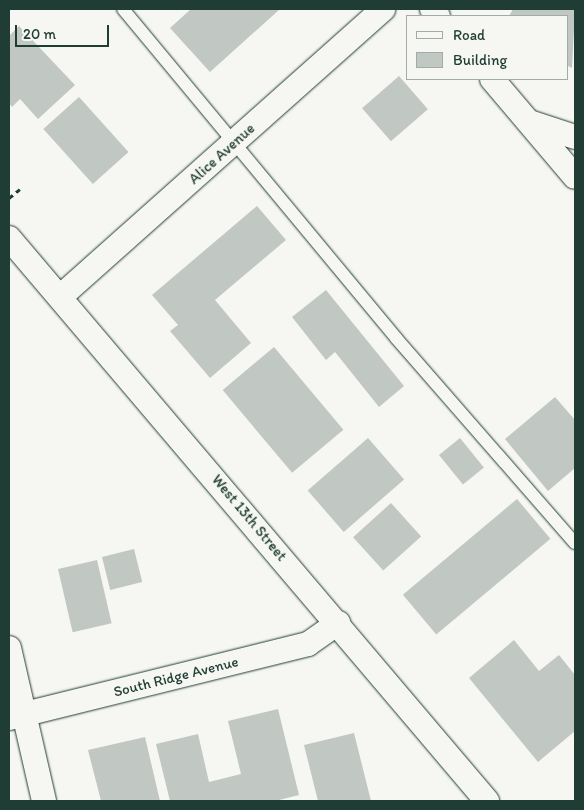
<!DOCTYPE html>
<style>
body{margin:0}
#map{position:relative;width:584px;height:810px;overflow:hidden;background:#f6f6f2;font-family:Itim,sans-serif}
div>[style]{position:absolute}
.building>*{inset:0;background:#c1c8c3;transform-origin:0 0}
.path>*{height:3px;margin-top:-1.5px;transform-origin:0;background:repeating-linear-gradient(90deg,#1f3d34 0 5px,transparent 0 9px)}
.roads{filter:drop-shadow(0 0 1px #1f3d34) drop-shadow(0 0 1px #1f3d34)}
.lane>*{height:12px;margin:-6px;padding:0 6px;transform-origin:6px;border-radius:6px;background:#f6f6f2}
.street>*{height:24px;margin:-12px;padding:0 12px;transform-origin:12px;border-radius:12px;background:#f6f6f2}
span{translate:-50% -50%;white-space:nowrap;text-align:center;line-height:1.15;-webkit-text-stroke:4.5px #f6f6f2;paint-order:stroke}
.street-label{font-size:15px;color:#1f3d34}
.frame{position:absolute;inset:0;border:10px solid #1f3d34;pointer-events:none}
.legend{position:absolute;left:406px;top:15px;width:162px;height:65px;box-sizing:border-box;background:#f6f6f2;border:1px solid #a0aca6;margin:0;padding:6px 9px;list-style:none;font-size:15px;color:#1f3d34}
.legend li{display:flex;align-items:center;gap:10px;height:25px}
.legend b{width:25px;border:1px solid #a0aca6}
.scale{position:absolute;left:15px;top:25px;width:94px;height:22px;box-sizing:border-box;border:2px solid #1f3d34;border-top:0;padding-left:6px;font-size:15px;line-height:18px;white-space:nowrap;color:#1f3d34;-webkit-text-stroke:4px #f6f6f2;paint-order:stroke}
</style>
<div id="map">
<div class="building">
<div style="clip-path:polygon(191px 9px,280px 9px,210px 72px,170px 28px)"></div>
<div style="clip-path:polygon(513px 9px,575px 9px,572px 68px,568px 66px,568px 16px,509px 16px)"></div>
<div style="clip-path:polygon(19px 26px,75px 85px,38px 119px,20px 99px,12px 107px,9px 103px,9px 36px)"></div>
<div style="left:399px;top:76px;width:44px;height:49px;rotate:49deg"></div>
<div style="left:79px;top:97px;width:74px;height:48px;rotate:48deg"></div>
<div style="clip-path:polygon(257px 206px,286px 240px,215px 300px,251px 343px,210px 378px,170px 331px,178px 325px,152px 295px)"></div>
<div style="clip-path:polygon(326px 290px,404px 386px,379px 407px,335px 352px,326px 360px,292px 317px)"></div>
<div style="left:274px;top:347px;width:108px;height:67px;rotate:50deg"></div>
<div style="clip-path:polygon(555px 397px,575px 420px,575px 468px,548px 491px,505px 439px)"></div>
<div style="left:368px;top:438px;width:55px;height:80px;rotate:49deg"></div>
<div style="left:460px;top:438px;width:38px;height:27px;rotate:51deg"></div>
<div style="left:517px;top:499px;width:52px;height:149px;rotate:50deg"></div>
<div style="left:391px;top:503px;width:45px;height:51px;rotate:48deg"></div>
<div style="left:134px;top:549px;width:34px;height:33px;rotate:76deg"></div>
<div style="left:97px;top:560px;width:65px;height:40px;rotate:77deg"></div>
<div style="clip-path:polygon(514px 640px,539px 671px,559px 655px,575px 675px,575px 731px,538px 762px,469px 678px)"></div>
<div style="clip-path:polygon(278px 709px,299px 795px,275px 801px,170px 801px,156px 744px,198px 734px,209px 782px,241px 774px,228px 721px)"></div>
<div style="clip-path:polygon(354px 733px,371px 801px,318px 801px,304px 745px)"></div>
<div style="clip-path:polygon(145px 737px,160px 801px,101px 801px,88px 750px)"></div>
</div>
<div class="path">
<div style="left:9px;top:198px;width:14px;rotate:-39deg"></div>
</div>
<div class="roads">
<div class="lane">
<div style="left:123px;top:9px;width:428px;rotate:50.3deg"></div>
<div style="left:396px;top:338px;width:272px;rotate:48.9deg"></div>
</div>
<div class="street">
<div style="left:432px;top:9px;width:9px;rotate:49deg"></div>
<div style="left:492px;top:79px;width:128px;rotate:49.7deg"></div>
<div style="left:529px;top:122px;width:48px;rotate:18.1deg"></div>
<div style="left:9px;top:238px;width:739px;rotate:49.67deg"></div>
<div style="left:60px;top:297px;width:433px;rotate:-41.7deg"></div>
<div style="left:9px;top:648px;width:157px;rotate:77.1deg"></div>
<div style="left:9px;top:718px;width:308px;rotate:-13.9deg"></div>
<div style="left:308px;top:644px;width:37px;rotate:-35deg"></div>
</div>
</div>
<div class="street-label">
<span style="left:222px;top:154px;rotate:-42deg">Alice Avenue</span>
<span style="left:249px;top:518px;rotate:50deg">West 13th Street</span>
<span style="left:176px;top:677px;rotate:-14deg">South Ridge Avenue</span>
</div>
<div class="frame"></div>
<ul class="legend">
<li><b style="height:6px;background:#f6f6f2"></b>Road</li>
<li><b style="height:14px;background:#c1c8c3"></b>Building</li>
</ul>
<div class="scale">20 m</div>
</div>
